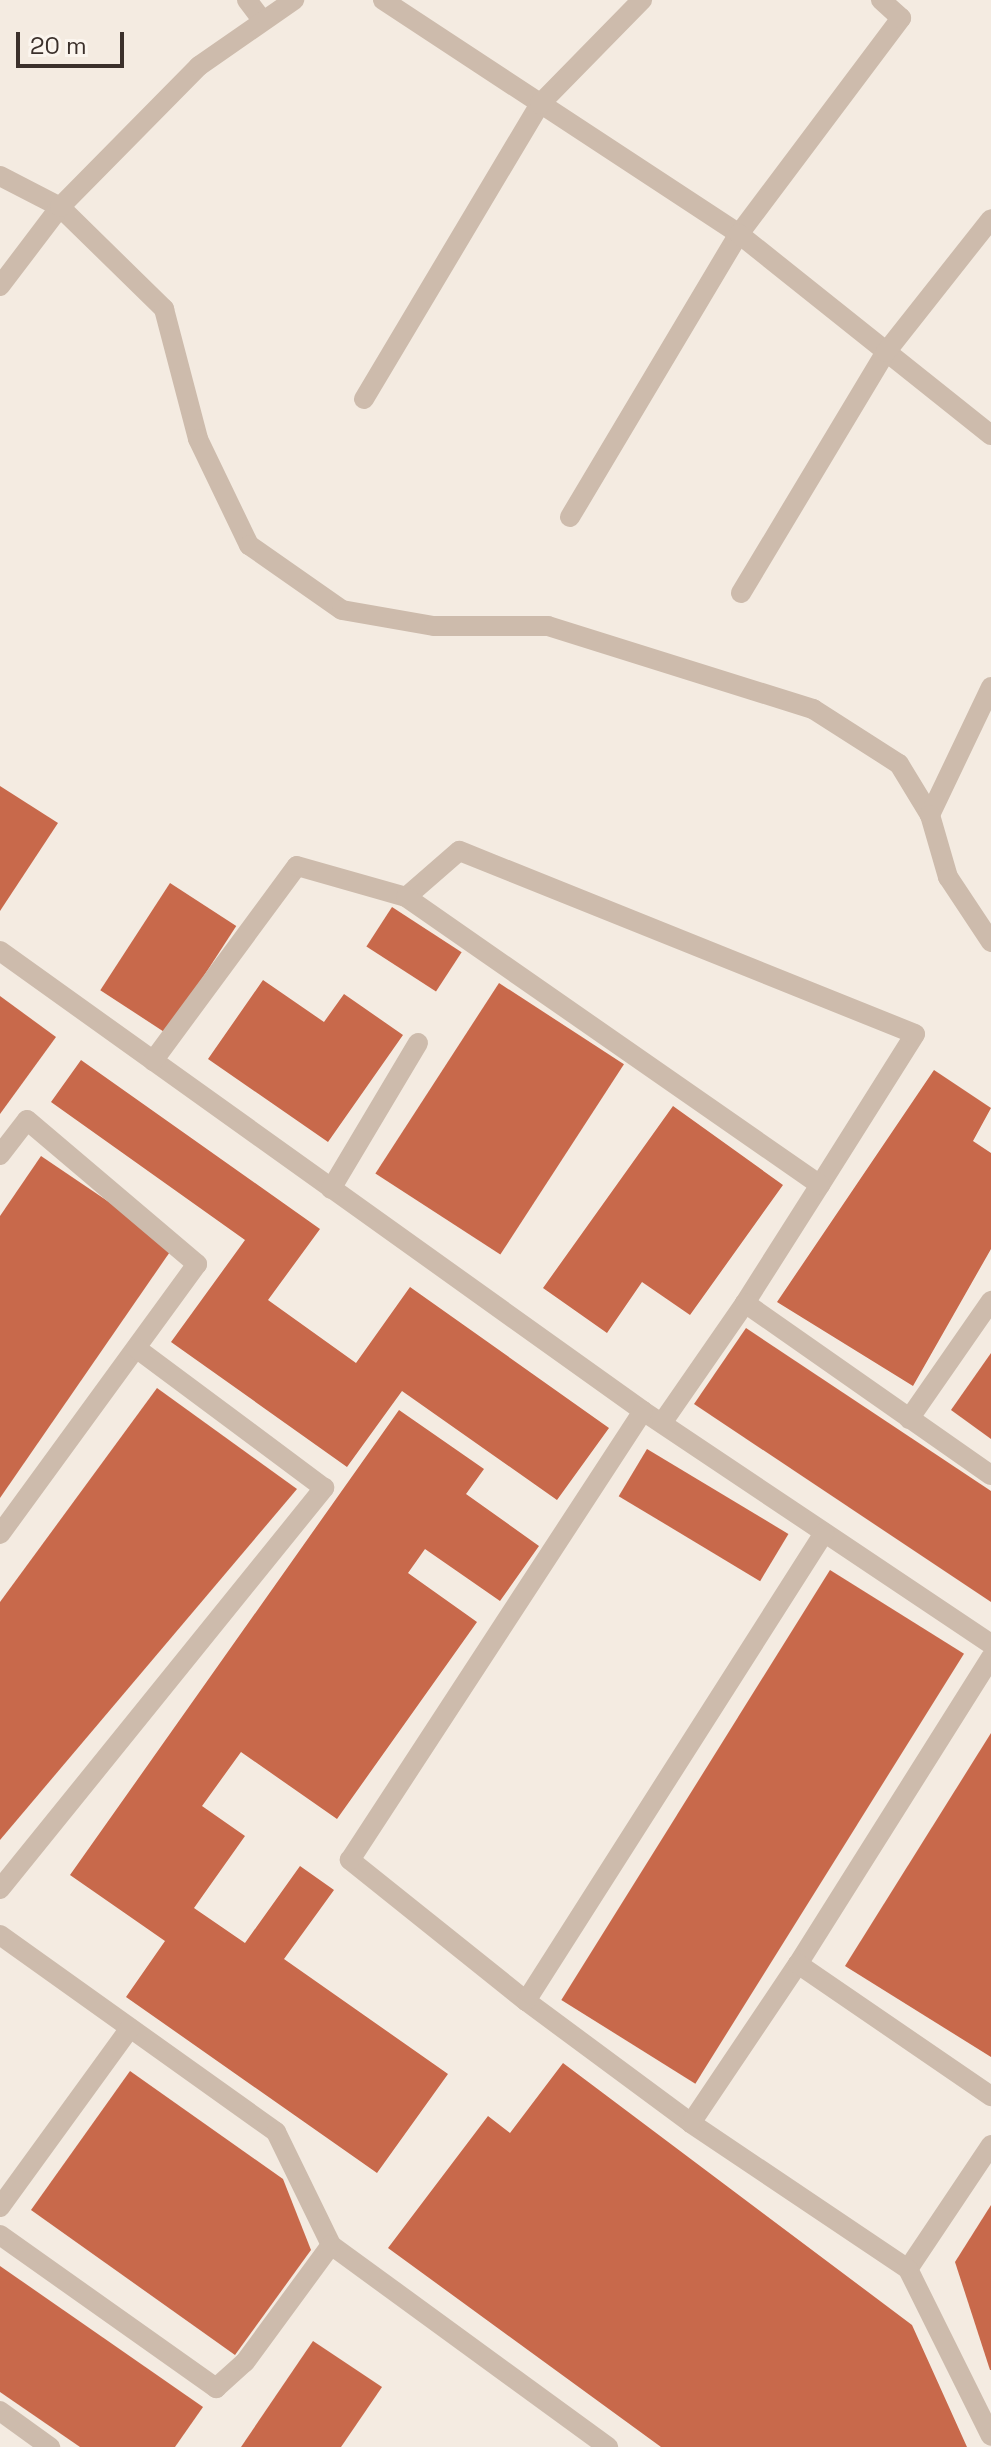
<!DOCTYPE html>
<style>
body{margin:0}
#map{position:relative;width:991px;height:2447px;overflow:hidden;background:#f4ebe1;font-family:"Space Grotesk",sans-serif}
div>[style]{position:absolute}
.building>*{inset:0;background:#c8694b;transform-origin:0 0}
.service>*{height:20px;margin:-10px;padding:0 10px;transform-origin:10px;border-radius:10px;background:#cdbbac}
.minor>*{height:20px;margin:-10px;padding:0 10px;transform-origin:10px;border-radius:10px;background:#cdbbac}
span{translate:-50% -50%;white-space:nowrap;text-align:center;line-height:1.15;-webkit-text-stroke:7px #fbf5ee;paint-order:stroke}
.scale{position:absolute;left:16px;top:32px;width:108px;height:36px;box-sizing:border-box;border:4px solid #3b302b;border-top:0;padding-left:10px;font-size:24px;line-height:28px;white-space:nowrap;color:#3b302b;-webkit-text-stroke:6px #fbf5ee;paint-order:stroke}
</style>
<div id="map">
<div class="building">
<div style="clip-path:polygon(0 786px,58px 823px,0 911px)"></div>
<div style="left:170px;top:883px;width:79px;height:128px;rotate:33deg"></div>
<div style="left:392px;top:907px;width:83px;height:47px;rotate:33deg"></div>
<div style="clip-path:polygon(263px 980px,324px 1022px,344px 994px,403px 1035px,328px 1142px,208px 1059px)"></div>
<div style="left:499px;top:983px;width:149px;height:227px;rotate:33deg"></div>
<div style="clip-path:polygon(0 996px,56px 1037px,0 1114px)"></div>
<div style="clip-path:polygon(81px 1060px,320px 1229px,268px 1300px,356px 1363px,410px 1287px,609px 1428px,557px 1500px,402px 1391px,347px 1467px,171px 1342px,245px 1240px,51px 1102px)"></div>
<div style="clip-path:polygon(934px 1070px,991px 1108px,973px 1141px,991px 1153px,991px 1249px,913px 1386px,777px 1302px)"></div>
<div style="clip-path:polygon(673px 1106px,783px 1185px,690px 1315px,642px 1282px,607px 1333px,543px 1288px)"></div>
<div style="clip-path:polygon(41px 1156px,174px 1246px,0 1498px,0 1216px)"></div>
<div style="clip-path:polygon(746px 1328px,991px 1491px,991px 1602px,694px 1404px)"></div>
<div style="clip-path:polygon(991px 1353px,991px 1439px,951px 1410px)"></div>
<div style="clip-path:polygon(157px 1388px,297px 1489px,0 1840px,0 1602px)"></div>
<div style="clip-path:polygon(399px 1410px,484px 1469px,466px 1494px,539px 1546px,500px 1601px,425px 1549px,408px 1573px,477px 1622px,337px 1819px,241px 1752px,202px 1806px,245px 1836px,194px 1908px,245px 1943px,300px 1866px,334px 1890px,284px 1959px,448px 2074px,377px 2173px,126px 1997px,165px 1941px,70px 1875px)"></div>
<div style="left:647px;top:1449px;width:165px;height:55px;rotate:31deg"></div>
<div style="left:830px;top:1570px;width:158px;height:507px;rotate:32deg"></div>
<div style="clip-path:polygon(991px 1733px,991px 2057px,845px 1966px)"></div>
<div style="clip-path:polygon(563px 2063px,912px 2325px,967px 2447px,661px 2447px,388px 2248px,488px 2116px,510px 2133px)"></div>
<div style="clip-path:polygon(130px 2071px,283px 2179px,311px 2250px,235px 2355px,31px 2210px)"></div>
<div style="clip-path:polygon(991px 2205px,991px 2370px,990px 2370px,955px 2262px)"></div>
<div style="clip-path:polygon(0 2266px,203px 2407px,175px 2447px,80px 2447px,0 2392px)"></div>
<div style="clip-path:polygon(313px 2341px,382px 2387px,341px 2447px,241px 2447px)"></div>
</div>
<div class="service">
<div style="left:548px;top:626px;width:278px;rotate:17.4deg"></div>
<div style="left:813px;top:709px;width:102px;rotate:32.6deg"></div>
<div style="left:899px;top:764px;width:60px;rotate:58.7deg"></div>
</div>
<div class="minor">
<div style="left:247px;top:0;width:26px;rotate:53deg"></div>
<div style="left:383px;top:0;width:426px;rotate:33.3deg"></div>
<div style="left:739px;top:234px;width:270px;rotate:-53.1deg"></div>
<div style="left:901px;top:18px;width:27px;rotate:-138deg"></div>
<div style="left:0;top:176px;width:68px;rotate:27.3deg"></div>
<div style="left:60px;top:207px;width:146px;rotate:44.4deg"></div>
<div style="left:164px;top:309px;width:134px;rotate:75.3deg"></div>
<div style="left:198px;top:439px;width:118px;rotate:64.3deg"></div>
<div style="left:249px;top:545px;width:113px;rotate:35deg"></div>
<div style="left:342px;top:610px;width:93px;rotate:9.9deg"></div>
<div style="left:434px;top:626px;width:114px"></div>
<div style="left:0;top:286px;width:99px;rotate:-52.8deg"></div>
<div style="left:60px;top:207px;width:198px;rotate:-45.4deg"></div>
<div style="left:199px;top:66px;width:116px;rotate:-34.8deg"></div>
<div style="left:364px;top:399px;width:344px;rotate:-59.2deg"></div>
<div style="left:540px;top:104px;width:146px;rotate:-45.6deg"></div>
<div style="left:570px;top:517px;width:330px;rotate:-59.2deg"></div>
<div style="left:739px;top:234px;width:322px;rotate:38.6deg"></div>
<div style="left:741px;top:593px;width:281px;rotate:-59deg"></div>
<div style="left:886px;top:352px;width:169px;rotate:-51.7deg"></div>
<div style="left:991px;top:687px;width:142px;rotate:115.5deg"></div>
<div style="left:930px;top:815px;width:65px;rotate:73.8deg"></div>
<div style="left:948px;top:877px;width:78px;rotate:56.5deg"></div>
<div style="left:0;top:951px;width:791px;rotate:35.58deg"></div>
<div style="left:643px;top:1411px;width:419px;rotate:33.8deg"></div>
<div style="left:153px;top:1061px;width:242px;rotate:-53.6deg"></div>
<div style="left:297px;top:866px;width:113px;rotate:15.9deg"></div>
<div style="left:0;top:1155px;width:44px;rotate:-52.4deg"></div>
<div style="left:27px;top:1120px;width:223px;rotate:40.3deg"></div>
<div style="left:197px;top:1264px;width:334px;rotate:126.1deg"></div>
<div style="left:331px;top:1189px;width:170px;rotate:-59.2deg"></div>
<div style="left:745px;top:1303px;width:140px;rotate:-57.6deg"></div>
<div style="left:820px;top:1185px;width:178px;rotate:-57.8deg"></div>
<div style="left:915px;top:1034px;width:491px;rotate:-158.1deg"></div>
<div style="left:459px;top:851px;width:70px;rotate:139deg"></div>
<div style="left:406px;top:897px;width:504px;rotate:34.82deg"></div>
<div style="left:909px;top:1419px;width:144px;rotate:-55.2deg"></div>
<div style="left:662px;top:1423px;width:146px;rotate:-55.3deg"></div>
<div style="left:745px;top:1303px;width:300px;rotate:35deg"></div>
<div style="left:0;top:1889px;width:516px;rotate:-51.06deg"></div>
<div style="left:324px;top:1488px;width:234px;rotate:-143.3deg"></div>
<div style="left:0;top:1935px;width:339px;rotate:35.5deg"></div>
<div style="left:276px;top:2132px;width:126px;rotate:64deg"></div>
<div style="left:331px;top:2245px;width:343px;rotate:36.1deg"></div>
<div style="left:798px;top:1964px;width:362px;rotate:-57.8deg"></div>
<div style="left:526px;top:2001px;width:226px;rotate:-141.3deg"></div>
<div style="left:350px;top:1860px;width:536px;rotate:-56.87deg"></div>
<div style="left:691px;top:2123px;width:205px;rotate:-143.5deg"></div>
<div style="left:526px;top:2001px;width:555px;rotate:-57.51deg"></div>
<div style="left:991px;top:2145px;width:149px;rotate:123.8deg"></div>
<div style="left:908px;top:2269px;width:186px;rotate:63.6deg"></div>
<div style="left:0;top:2207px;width:221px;rotate:-54deg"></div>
<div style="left:0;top:2235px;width:265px;rotate:35.3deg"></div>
<div style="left:216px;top:2388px;width:39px;rotate:-42deg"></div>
<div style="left:245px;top:2362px;width:145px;rotate:-53.7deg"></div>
<div style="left:908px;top:2269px;width:262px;rotate:-146.1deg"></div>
<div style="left:691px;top:2123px;width:192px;rotate:-56.1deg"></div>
<div style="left:798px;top:1964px;width:234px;rotate:34.4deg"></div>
<div style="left:0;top:2411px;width:62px;rotate:35.8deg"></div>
</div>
<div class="scale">20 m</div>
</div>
